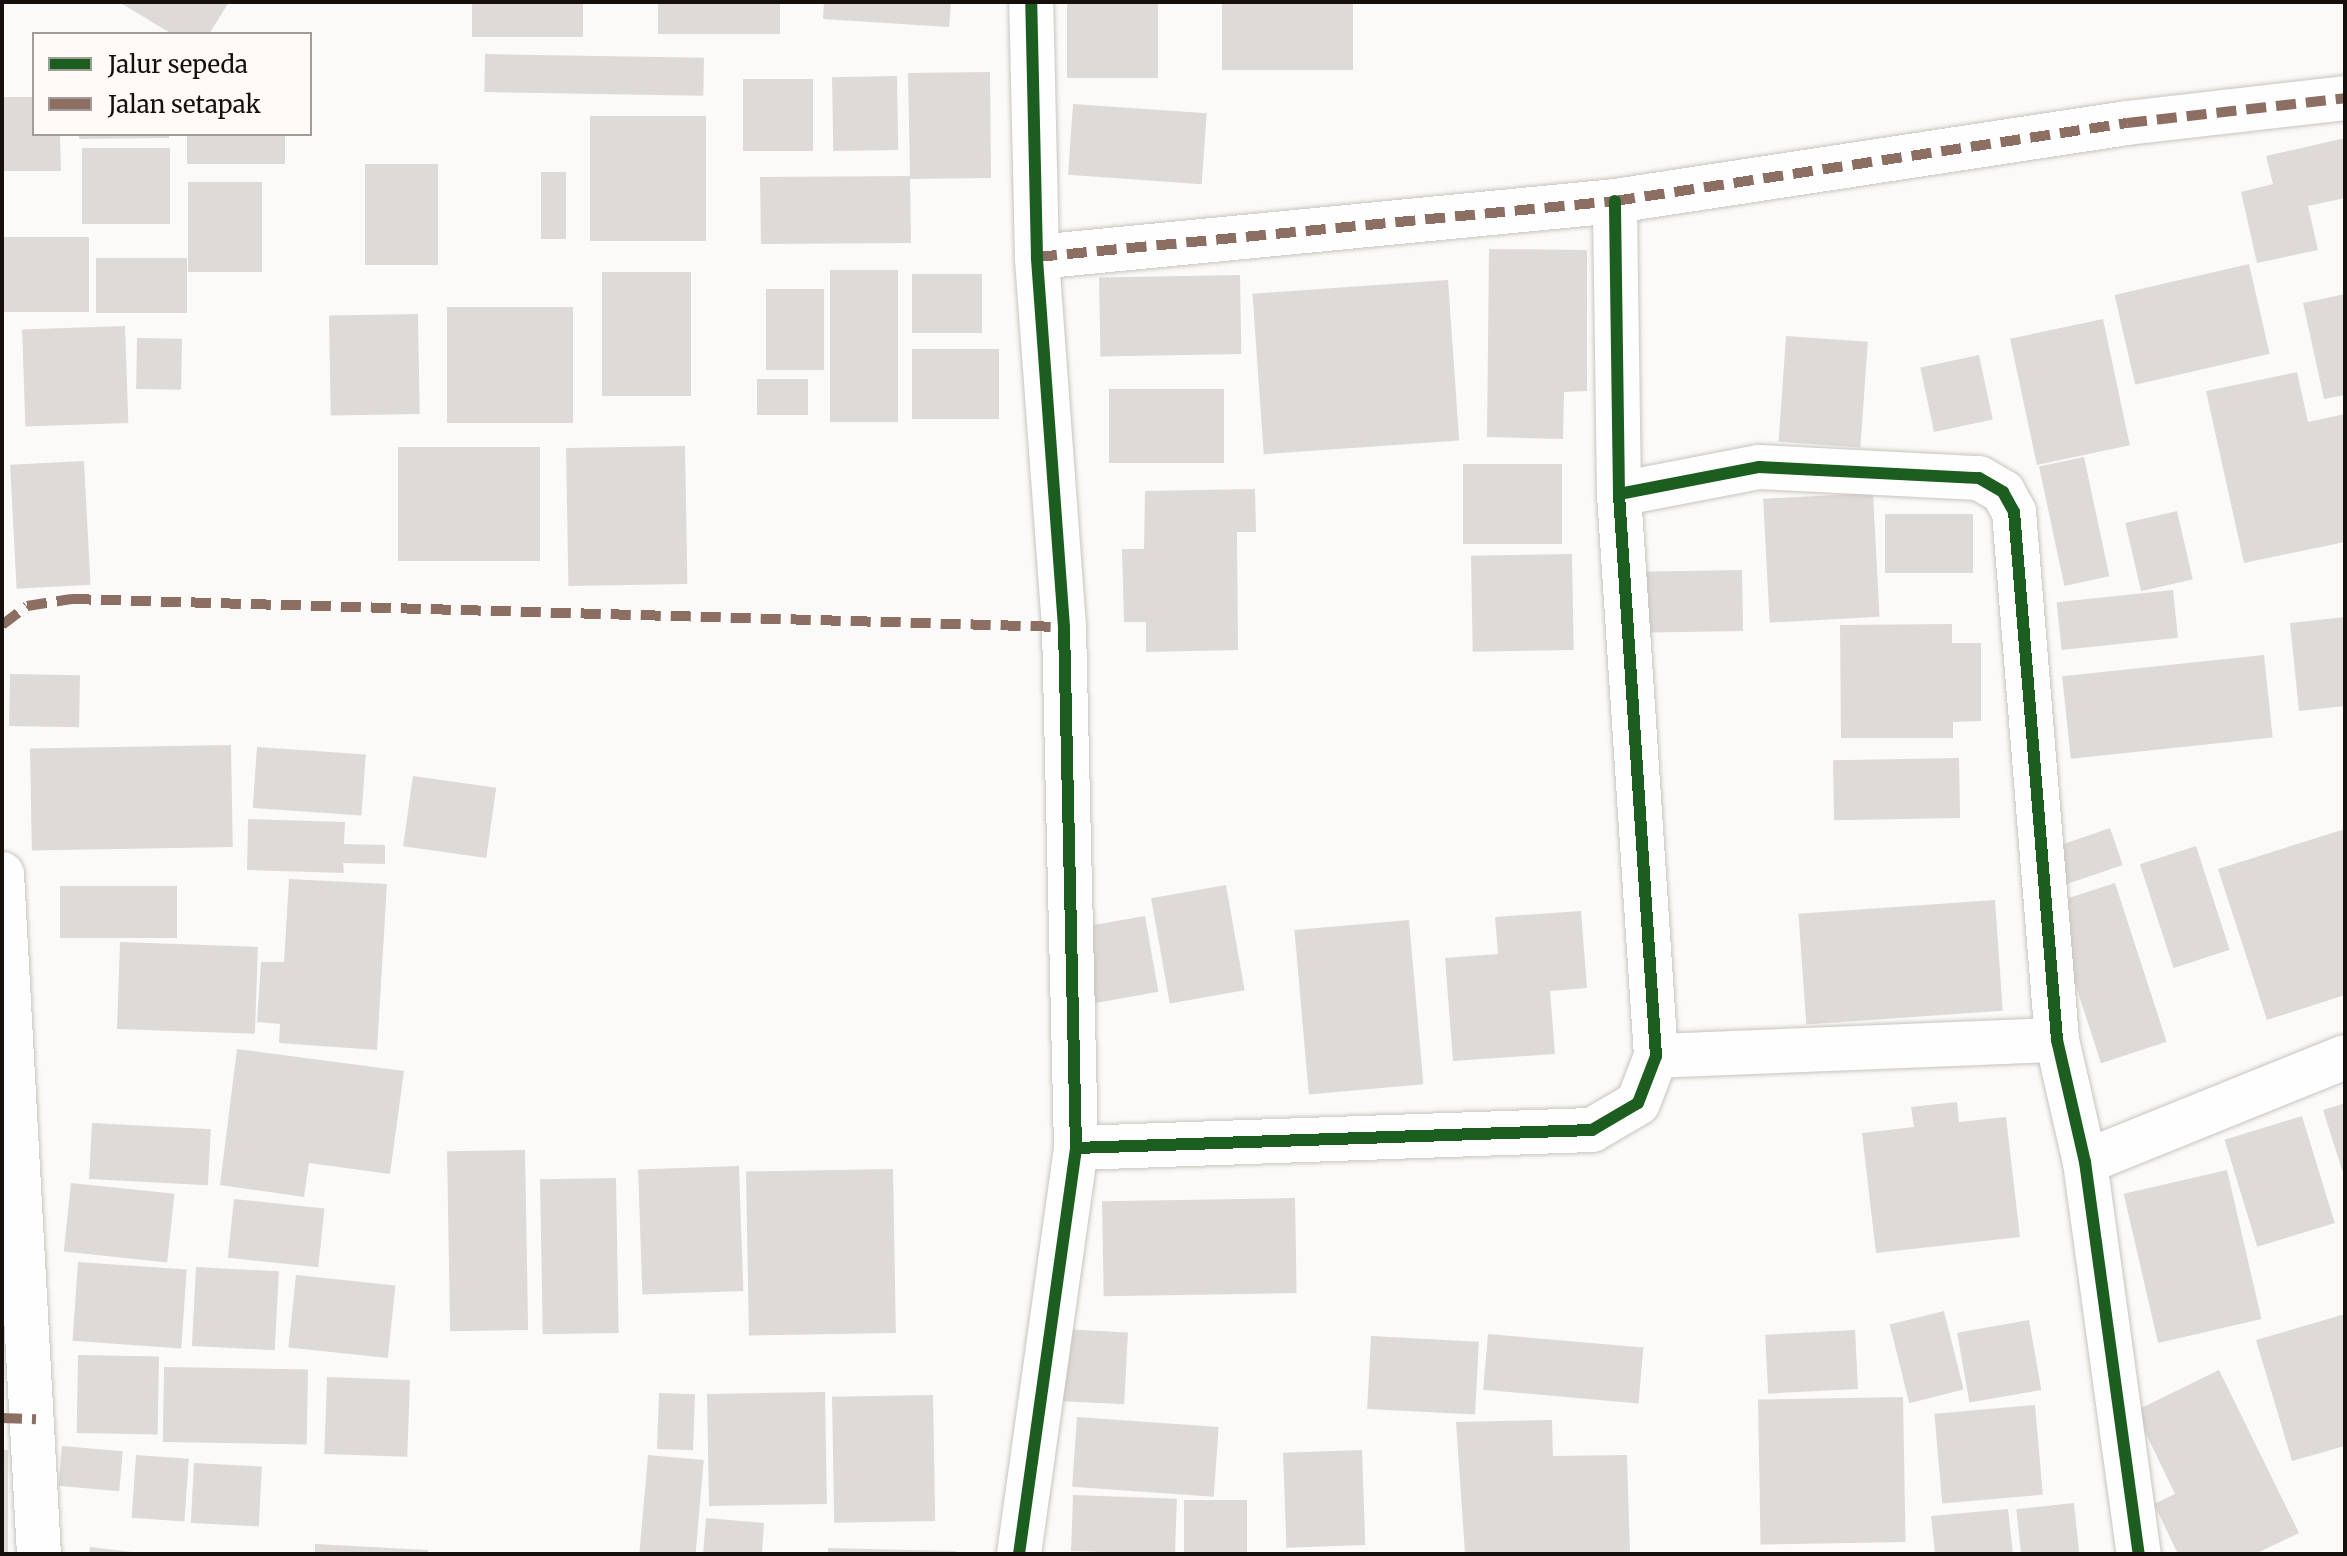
<!DOCTYPE html>
<style>
body{margin:0}
#map{position:relative;width:2347px;height:1556px;overflow:hidden;background:#fcfaf8;font-family:Merriweather,serif}
div>[style]{position:absolute}
.building>*{inset:0;background:#dedad7;transform-origin:0 0}
.roads{filter:drop-shadow(0 0 2px #c7c4c0) drop-shadow(0 0 2px #c7c4c0)}
.minor>*{height:44px;margin:-22px;padding:0 22px;transform-origin:22px;border-radius:22px;background:#fffefe}
.quiet>*{height:10px;margin-top:-5px;transform-origin:0;background:repeating-linear-gradient(90deg,#8d6e63 0 20px,transparent 0 30px)}
.cycleway>*{height:12px;margin:-6px;padding:0 6px;transform-origin:6px;border-radius:6px;background:#1b5e20}
span{translate:-50% -50%;white-space:nowrap;text-align:center;line-height:1.15;-webkit-text-stroke:7px #fdfaf7;paint-order:stroke}
.frame{position:absolute;inset:0;border:4px solid #15100c;pointer-events:none}
.legend{position:absolute;left:32px;top:32px;width:280px;height:104px;box-sizing:border-box;background:#fdfaf7;border:2px solid #a09c99;margin:0;padding:10px 14px;list-style:none;font-size:24px;color:#15100c}
.legend li{display:flex;align-items:center;gap:16px;height:40px}
.legend b{width:40px;border:2px solid #a09c99}
</style>
<div id="map">
<div class="building">
<div style="clip-path:polygon(119px 2px,229px 2px,209px 34px,172px 34px)"></div>
<div style="left:472px;top:2px;width:111px;height:35px"></div>
<div style="left:658px;top:2px;width:122px;height:32px"></div>
<div style="clip-path:polygon(824px 2px,951px 2px,949px 27px,823px 19px)"></div>
<div style="left:1067px;top:2px;width:91px;height:76px"></div>
<div style="left:1222px;top:2px;width:131px;height:68px"></div>
<div style="left:485px;top:54px;width:219px;height:38px;rotate:1deg"></div>
<div style="clip-path:polygon(990px 72px,991px 178px,910px 179px,911px 243px,761px 244px,760px 177px,910px 176px,908px 73px)"></div>
<div style="left:897px;top:76px;width:74px;height:65px;rotate:89deg"></div>
<div style="left:743px;top:79px;width:70px;height:72px"></div>
<div style="clip-path:polygon(2px 97px,34px 97px,34px 134px,60px 134px,61px 171px,2px 171px)"></div>
<div style="left:1073px;top:104px;width:134px;height:71px;rotate:4deg"></div>
<div style="left:590px;top:116px;width:116px;height:125px"></div>
<div style="clip-path:polygon(79px 134px,169px 134px,169px 138px,79px 139px)"></div>
<div style="left:187px;top:134px;width:98px;height:30px"></div>
<div style="clip-path:polygon(2345px 138px,2345px 198px,2308px 206px,2318px 250px,2257px 263px,2241px 192px,2273px 184px,2266px 156px)"></div>
<div style="left:82px;top:148px;width:88px;height:76px"></div>
<div style="left:365px;top:164px;width:73px;height:101px"></div>
<div style="left:541px;top:172px;width:25px;height:67px"></div>
<div style="left:262px;top:182px;width:90px;height:74px;rotate:90deg"></div>
<div style="left:2px;top:237px;width:87px;height:75px"></div>
<div style="clip-path:polygon(1489px 249px,1587px 250px,1587px 391px,1564px 392px,1563px 439px,1487px 437px)"></div>
<div style="left:187px;top:258px;width:55px;height:91px;rotate:90deg"></div>
<div style="left:2249px;top:264px;width:92px;height:138px;rotate:77deg"></div>
<div style="left:830px;top:270px;width:68px;height:152px"></div>
<div style="left:691px;top:272px;width:124px;height:89px;rotate:90deg"></div>
<div style="left:982px;top:274px;width:59px;height:70px;rotate:90deg"></div>
<div style="left:1240px;top:275px;width:79px;height:141px;rotate:89deg"></div>
<div style="left:1448px;top:280px;width:161px;height:196px;rotate:86deg"></div>
<div style="left:766px;top:289px;width:58px;height:81px"></div>
<div style="clip-path:polygon(2345px 294px,2345px 395px,2324px 399px,2303px 303px)"></div>
<div style="left:447px;top:307px;width:126px;height:116px"></div>
<div style="left:418px;top:314px;width:100px;height:89px;rotate:89deg"></div>
<div style="left:2103px;top:319px;width:129px;height:95px;rotate:78deg"></div>
<div style="left:125px;top:326px;width:97px;height:103px;rotate:88deg"></div>
<div style="left:1786px;top:336px;width:82px;height:106px;rotate:4deg"></div>
<div style="left:137px;top:338px;width:45px;height:51px;rotate:1deg"></div>
<div style="left:912px;top:349px;width:87px;height:70px"></div>
<div style="left:1979px;top:355px;width:66px;height:60px;rotate:78deg"></div>
<div style="clip-path:polygon(2297px 372px,2308px 422px,2345px 414px,2345px 542px,2244px 563px,2206px 391px)"></div>
<div style="left:808px;top:379px;width:36px;height:51px;rotate:90deg"></div>
<div style="left:1109px;top:389px;width:115px;height:74px"></div>
<div style="left:685px;top:446px;width:138px;height:119px;rotate:89deg"></div>
<div style="left:398px;top:447px;width:142px;height:114px"></div>
<div style="left:2084px;top:457px;width:122px;height:46px;rotate:78deg"></div>
<div style="left:84px;top:461px;width:124px;height:74px;rotate:87deg"></div>
<div style="left:1463px;top:464px;width:99px;height:80px"></div>
<div style="clip-path:polygon(1255px 489px,1256px 532px,1237px 532px,1238px 650px,1146px 652px,1146px 622px,1124px 622px,1122px 549px,1144px 549px,1145px 491px)"></div>
<div style="left:1873px;top:493px;width:124px;height:110px;rotate:87deg"></div>
<div style="left:2177px;top:511px;width:70px;height:53px;rotate:77deg"></div>
<div style="left:1973px;top:514px;width:59px;height:88px;rotate:90deg"></div>
<div style="left:1572px;top:554px;width:96px;height:101px;rotate:89deg"></div>
<div style="left:1742px;top:570px;width:61px;height:106px;rotate:89deg"></div>
<div style="left:2173px;top:590px;width:48px;height:117px;rotate:84deg"></div>
<div style="clip-path:polygon(2345px 617px,2345px 706px,2299px 711px,2290px 623px)"></div>
<div style="clip-path:polygon(1952px 624px,1952px 643px,1981px 643px,1981px 721px,1953px 722px,1953px 738px,1841px 738px,1840px 625px)"></div>
<div style="left:2264px;top:655px;width:83px;height:203px;rotate:84deg"></div>
<div style="left:10px;top:674px;width:70px;height:52px;rotate:1deg"></div>
<div style="left:231px;top:745px;width:102px;height:201px;rotate:89deg"></div>
<div style="left:257px;top:747px;width:109px;height:61px;rotate:4deg"></div>
<div style="left:1959px;top:758px;width:60px;height:126px;rotate:89deg"></div>
<div style="left:413px;top:776px;width:84px;height:71px;rotate:8deg"></div>
<div style="clip-path:polygon(248px 819px,345px 822px,344px 844px,385px 845px,385px 864px,343px 863px,344px 873px,247px 870px)"></div>
<div style="left:2110px;top:828px;width:39px;height:69px;rotate:71deg"></div>
<div style="clip-path:polygon(2345px 829px,2345px 995px,2267px 1020px,2218px 869px)"></div>
<div style="left:2196px;top:846px;width:109px;height:59px;rotate:72deg"></div>
<div style="clip-path:polygon(289px 879px,387px 884px,377px 1050px,279px 1043px,280px 1024px,257px 1022px,261px 962px,284px 962px)"></div>
<div style="left:2115px;top:883px;width:167px;height:69px;rotate:72deg"></div>
<div style="left:1226px;top:885px;width:107px;height:76px;rotate:80deg"></div>
<div style="left:60px;top:886px;width:117px;height:52px"></div>
<div style="left:1995px;top:900px;width:111px;height:197px;rotate:86deg"></div>
<div style="clip-path:polygon(1581px 911px,1587px 988px,1550px 991px,1555px 1054px,1453px 1061px,1445px 958px,1498px 954px,1495px 917px)"></div>
<div style="left:1145px;top:916px;width:77px;height:71px;rotate:80deg"></div>
<div style="left:1409px;top:920px;width:165px;height:115px;rotate:85deg"></div>
<div style="left:120px;top:942px;width:138px;height:87px;rotate:2deg"></div>
<div style="clip-path:polygon(237px 1049px,404px 1071px,390px 1174px,309px 1163px,304px 1197px,220px 1185px)"></div>
<div style="clip-path:polygon(1957px 1102px,1959px 1122px,2006px 1117px,2020px 1237px,1876px 1253px,1862px 1133px,1914px 1127px,1911px 1107px)"></div>
<div style="clip-path:polygon(2345px 1103px,2345px 1176px,2344px 1176px,2323px 1110px)"></div>
<div style="left:2302px;top:1116px;width:112px;height:81px;rotate:73deg"></div>
<div style="left:92px;top:1123px;width:119px;height:56px;rotate:3deg"></div>
<div style="left:525px;top:1150px;width:180px;height:78px;rotate:89deg"></div>
<div style="left:739px;top:1166px;width:125px;height:101px;rotate:88deg"></div>
<div style="left:893px;top:1169px;width:164px;height:147px;rotate:89deg"></div>
<div style="left:2227px;top:1170px;width:153px;height:106px;rotate:77deg"></div>
<div style="left:616px;top:1178px;width:155px;height:76px;rotate:89deg"></div>
<div style="left:71px;top:1183px;width:104px;height:69px;rotate:6deg"></div>
<div style="left:1295px;top:1198px;width:95px;height:193px;rotate:89deg"></div>
<div style="left:234px;top:1199px;width:91px;height:59px;rotate:6deg"></div>
<div style="left:78px;top:1262px;width:109px;height:79px;rotate:4deg"></div>
<div style="left:196px;top:1267px;width:83px;height:79px;rotate:3deg"></div>
<div style="left:296px;top:1275px;width:100px;height:73px;rotate:6deg"></div>
<div style="left:1944px;top:1311px;width:81px;height:56px;rotate:76deg"></div>
<div style="clip-path:polygon(2345px 1314px,2345px 1446px,2292px 1461px,2256px 1340px)"></div>
<div style="left:2029px;top:1320px;width:71px;height:73px;rotate:80deg"></div>
<div style="left:1062px;top:1329px;width:66px;height:72px;rotate:3deg"></div>
<div style="left:1855px;top:1330px;width:59px;height:90px;rotate:87deg"></div>
<div style="left:1488px;top:1334px;width:156px;height:56px;rotate:5deg"></div>
<div style="left:1371px;top:1336px;width:108px;height:73px;rotate:3deg"></div>
<div style="left:78px;top:1355px;width:81px;height:78px;rotate:1deg"></div>
<div style="left:164px;top:1367px;width:144px;height:75px;rotate:1deg"></div>
<div style="clip-path:polygon(2219px 1370px,2299px 1533px,2255px 1554px,2178px 1554px,2154px 1504px,2175px 1494px,2135px 1411px)"></div>
<div style="left:327px;top:1377px;width:83px;height:77px;rotate:2deg"></div>
<div style="left:825px;top:1392px;width:112px;height:118px;rotate:89deg"></div>
<div style="left:659px;top:1393px;width:36px;height:56px;rotate:2deg"></div>
<div style="left:933px;top:1395px;width:126px;height:101px;rotate:89deg"></div>
<div style="left:1903px;top:1397px;width:145px;height:145px;rotate:89deg"></div>
<div style="left:2035px;top:1405px;width:90px;height:101px;rotate:85deg"></div>
<div style="left:1077px;top:1417px;width:142px;height:70px;rotate:4deg"></div>
<div style="clip-path:polygon(1552px 1420px,1553px 1456px,1627px 1455px,1630px 1554px,1465px 1554px,1456px 1422px)"></div>
<div style="left:62px;top:1446px;width:61px;height:40px;rotate:5deg"></div>
<div style="left:2px;top:1450px;width:6px;height:104px"></div>
<div style="left:1362px;top:1450px;width:95px;height:79px;rotate:88deg"></div>
<div style="left:136px;top:1455px;width:53px;height:63px;rotate:4deg"></div>
<div style="left:648px;top:1455px;width:56px;height:99px;rotate:5deg"></div>
<div style="left:194px;top:1463px;width:68px;height:60px;rotate:3deg"></div>
<div style="left:1073px;top:1495px;width:104px;height:56px;rotate:2deg"></div>
<div style="left:1184px;top:1500px;width:63px;height:54px"></div>
<div style="left:2074px;top:1503px;width:51px;height:58px;rotate:84deg"></div>
<div style="clip-path:polygon(2008px 1509px,2013px 1554px,1935px 1554px,1931px 1516px)"></div>
<div style="clip-path:polygon(706px 1518px,764px 1523px,762px 1554px,703px 1554px)"></div>
<div style="clip-path:polygon(315px 1544px,428px 1550px,428px 1554px,315px 1554px)"></div>
<div style="clip-path:polygon(90px 1547px,132px 1552px,132px 1554px,89px 1554px)"></div>
<div style="clip-path:polygon(828px 1548px,956px 1551px,956px 1554px,828px 1554px)"></div>
</div>
<div class="roads">
<div class="minor">
<div style="left:1037px;top:257px;width:581px;rotate:-5.53deg"></div>
<div style="left:1615px;top:201px;width:518px;rotate:-8.66deg"></div>
<div style="left:2127px;top:123px;width:219px;rotate:-6.5deg"></div>
<div style="left:1619px;top:494px;width:143px;rotate:-10.9deg"></div>
<div style="left:1759px;top:467px;width:220px;rotate:2.9deg"></div>
<div style="left:1979px;top:478px;width:28px;rotate:30deg"></div>
<div style="left:2003px;top:492px;width:23px;rotate:61deg"></div>
<div style="left:2014px;top:512px;width:530px;rotate:85.34deg"></div>
<div style="left:2057px;top:1040px;width:125px;rotate:77.1deg"></div>
<div style="left:2085px;top:1162px;width:396px;rotate:82.2deg"></div>
<div style="left:2px;top:874px;width:681px;rotate:86.89deg"></div>
<div style="left:1656px;top:1056px;width:401px;rotate:-2.3deg"></div>
<div style="left:1076px;top:1148px;width:516px;rotate:-2deg"></div>
<div style="left:1592px;top:1130px;width:53px;rotate:-30.4deg"></div>
<div style="left:1638px;top:1103px;width:50px;rotate:-69deg"></div>
<div style="left:1656px;top:1056px;width:563px;rotate:-93.77deg"></div>
<div style="left:1619px;top:494px;width:293px;rotate:-90.8deg"></div>
<div style="left:2085px;top:1162px;width:280px;rotate:-22deg"></div>
<div style="left:1019px;top:1554px;width:410px;rotate:-82deg"></div>
<div style="left:1076px;top:1148px;width:521px;rotate:-91.32deg"></div>
<div style="left:1064px;top:627px;width:371px;rotate:-94.2deg"></div>
<div style="left:1037px;top:257px;width:255px;rotate:-91.3deg"></div>
</div>
</div>
<div class="quiet">
<div style="left:1037px;top:257px;width:581px;rotate:-5.53deg"></div>
<div style="left:1615px;top:201px;width:518px;rotate:-8.66deg"></div>
<div style="left:2127px;top:123px;width:219px;rotate:-6.5deg"></div>
<div style="left:2px;top:625px;width:31px;rotate:-37deg"></div>
<div style="left:27px;top:606px;width:45px;rotate:-9deg"></div>
<div style="left:71px;top:599px;width:993px;rotate:1.62deg"></div>
<div style="left:2px;top:1418px;width:34px;rotate:2deg"></div>
</div>
<div class="cycleway">
<div style="left:1619px;top:494px;width:143px;rotate:-10.9deg"></div>
<div style="left:1759px;top:467px;width:220px;rotate:2.9deg"></div>
<div style="left:1979px;top:478px;width:28px;rotate:30deg"></div>
<div style="left:2003px;top:492px;width:23px;rotate:61deg"></div>
<div style="left:2014px;top:512px;width:530px;rotate:85.34deg"></div>
<div style="left:2057px;top:1040px;width:125px;rotate:77.1deg"></div>
<div style="left:2085px;top:1162px;width:396px;rotate:82.2deg"></div>
<div style="left:1076px;top:1148px;width:516px;rotate:-2deg"></div>
<div style="left:1592px;top:1130px;width:53px;rotate:-30.4deg"></div>
<div style="left:1638px;top:1103px;width:50px;rotate:-69deg"></div>
<div style="left:1656px;top:1056px;width:563px;rotate:-93.77deg"></div>
<div style="left:1619px;top:494px;width:293px;rotate:-90.8deg"></div>
<div style="left:1019px;top:1554px;width:410px;rotate:-82deg"></div>
<div style="left:1076px;top:1148px;width:521px;rotate:-91.32deg"></div>
<div style="left:1064px;top:627px;width:371px;rotate:-94.2deg"></div>
<div style="left:1037px;top:257px;width:255px;rotate:-91.3deg"></div>
</div>
<div class="frame"></div>
<ul class="legend">
<li><b style="height:10px;background:#1b5e20"></b>Jalur sepeda</li>
<li><b style="height:10px;background:#8d6e63"></b>Jalan setapak</li>
</ul>
</div>
